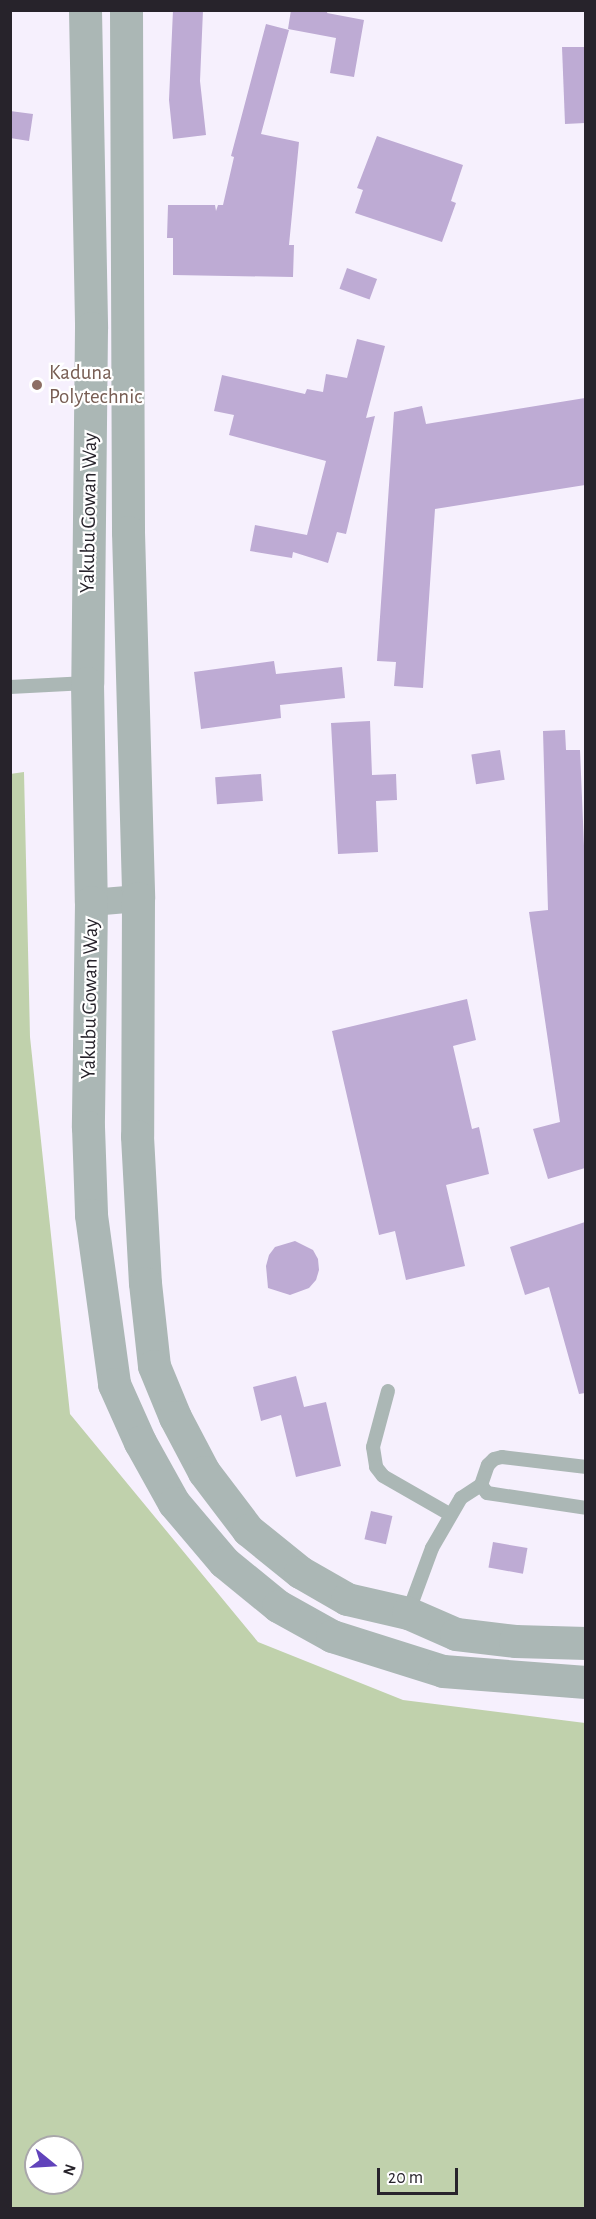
<!DOCTYPE html>
<style>
body{margin:0}
#map{position:relative;width:596px;height:2219px;overflow:hidden;background:#f6f0fd;font-family:"Alegreya Sans",sans-serif}
div>[style]{position:absolute}
.green>*{inset:0;background:#c0d1ac}
.building>*{inset:0;background:#beabd4;transform-origin:0 0}
.service>*{height:14px;margin:-7px;padding:0 7px;transform-origin:7px;border-radius:7px;background:#abb7b5}
.minor>*{height:27px;margin:-13.5px;padding:0 13.5px;transform-origin:13.5px;border-radius:13.5px;background:#abb7b5}
.tertiary>*{height:33px;margin:-16.5px;padding:0 16.5px;transform-origin:16.5px;border-radius:16.5px;background:#abb7b5}
.dots>*{width:16px;height:16px;translate:-50% -50%;box-sizing:border-box;border:3px solid #fff;border-radius:50%}
span{translate:-50% -50%;white-space:nowrap;text-align:center;line-height:1.15;-webkit-text-stroke:4.5px #fff;paint-order:stroke}
.education-label{font-size:21px;color:#785e54}
.left{translate:0 -50%;text-align:left}
.street-label{font-size:21px;color:#27232b}
.frame{position:absolute;inset:0;border:12px solid #27232b;pointer-events:none}
.north{position:absolute;left:24px;top:2135px;width:60px;height:60px;box-sizing:border-box;background:#fff;border:2px solid #a9a7aa;border-radius:50%;rotate:108deg;font-size:16px;font-weight:700;line-height:24px;text-align:center;color:#27232b}
.north::after{content:'';display:block;margin:auto;width:21px;height:27px;background:#6143bb;clip-path:polygon(50% 0,100% 100%,50% 72%,0 100%)}
.scale{position:absolute;left:377px;top:2168px;width:81px;height:27px;box-sizing:border-box;border:3px solid #27232b;border-top:0;padding-left:8px;font-size:18px;line-height:21px;white-space:nowrap;color:#27232b;-webkit-text-stroke:4px #fff;paint-order:stroke}
</style>
<div id="map">
<div class="green">
<div style="clip-path:polygon(evenodd,24px 772px,30px 1037px,70px 1414px,258px 1642px,403px 1700px,585px 1723px,585px 2208px,11px 2208px,10px 774px,24px 772px,36px 2147px,72px 2147px,72px 2183px,36px 2183px,36px 2147px)"></div>
</div>
<div class="building">
<div style="clip-path:polygon(173px 10px,203px 10px,200px 81px,206px 135px,173px 139px,169px 100px)"></div>
<div style="clip-path:polygon(291px 10px,328px 10px,327px 13px,364px 20px,354px 77px,330px 73px,336px 38px,288px 29px)"></div>
<div style="clip-path:polygon(266px 24px,289px 30px,261px 134px,299px 142px,289px 245px,294px 245px,293px 277px,173px 275px,173px 238px,167px 238px,168px 205px,215px 205px,216px 211px,218px 205px,223px 205px,234px 157px,231px 156px)"></div>
<div style="clip-path:polygon(562px 47px,585px 47px,585px 123px,565px 124px)"></div>
<div style="clip-path:polygon(10px 111px,33px 114px,29px 141px,10px 138px)"></div>
<div style="clip-path:polygon(377px 136px,463px 165px,451px 201px,456px 203px,442px 242px,355px 213px,363px 190px,357px 188px)"></div>
<div style="left:347px;top:268px;width:32px;height:22px;rotate:20deg"></div>
<div style="clip-path:polygon(357px 339px,385px 346px,366px 418px,375px 416px,346px 534px,337px 532px,328px 563px,293px 552px,292px 558px,250px 551px,255px 525px,307px 535px,326px 461px,229px 435px,234px 415px,214px 411px,222px 375px,305px 394px,307px 389px,323px 392px,326px 374px,347px 378px)"></div>
<div style="clip-path:polygon(585px 398px,585px 485px,435px 509px,423px 688px,394px 686px,396px 662px,377px 661px,394px 412px,422px 406px,426px 424px)"></div>
<div style="clip-path:polygon(274px 661px,276px 674px,342px 667px,345px 698px,280px 705px,281px 718px,201px 729px,194px 672px)"></div>
<div style="clip-path:polygon(370px 721px,372px 775px,396px 774px,397px 800px,376px 801px,378px 852px,338px 854px,331px 723px)"></div>
<div style="clip-path:polygon(565px 730px,566px 750px,580px 750px,585px 870px,585px 1168px,548px 1179px,533px 1129px,560px 1122px,529px 912px,548px 910px,543px 731px)"></div>
<div style="left:500px;top:750px;width:30px;height:29px;rotate:81deg"></div>
<div style="left:261px;top:774px;width:27px;height:46px;rotate:86deg"></div>
<div style="clip-path:polygon(467px 999px,476px 1040px,453px 1046px,472px 1129px,479px 1127px,489px 1174px,446px 1185px,465px 1266px,406px 1280px,395px 1231px,379px 1235px,332px 1031px)"></div>
<div style="clip-path:polygon(585px 1222px,585px 1393px,579px 1394px,549px 1287px,525px 1295px,510px 1247px)"></div>
<div style="clip-path:polygon(295px 1241px,313px 1250px,318px 1259px,319px 1270px,316px 1280px,309px 1288px,290px 1295px,268px 1288px,266px 1266px,269px 1255px,275px 1247px)"></div>
<div style="clip-path:polygon(296px 1376px,304px 1407px,326px 1402px,341px 1466px,296px 1477px,281px 1415px,261px 1421px,253px 1387px)"></div>
<div style="left:371px;top:1511px;width:22px;height:29px;rotate:13deg"></div>
<div style="left:493px;top:1542px;width:35px;height:26px;rotate:10deg"></div>
</div>
<div class="service">
<div style="left:10px;top:687px;width:77px;rotate:-3deg"></div>
<div style="left:388px;top:1391px;width:58px;rotate:105deg"></div>
<div style="left:373px;top:1447px;width:20px;rotate:81deg"></div>
<div style="left:376px;top:1467px;width:11px;rotate:52deg"></div>
<div style="left:383px;top:1476px;width:78px;rotate:29.8deg"></div>
<div style="left:481px;top:1485px;width:21px;rotate:-71deg"></div>
<div style="left:488px;top:1465px;width:8px;rotate:-45deg"></div>
<div style="left:494px;top:1459px;width:8px;rotate:-14deg"></div>
<div style="left:502px;top:1457px;width:85px;rotate:6.8deg"></div>
<div style="left:408px;top:1613px;width:69px;rotate:-69.7deg"></div>
<div style="left:432px;top:1548px;width:58px;rotate:-59.9deg"></div>
<div style="left:461px;top:1498px;width:24px;rotate:-33deg"></div>
<div style="left:481px;top:1485px;width:10px;rotate:53deg"></div>
<div style="left:487px;top:1493px;width:100px;rotate:8.6deg"></div>
</div>
<div class="minor">
<div style="left:91px;top:902px;width:47px;rotate:-4.9deg"></div>
</div>
<div class="tertiary">
<div style="left:85px;top:10px;width:318px;rotate:88.9deg"></div>
<div style="left:91px;top:328px;width:355px;rotate:90.6deg"></div>
<div style="left:87px;top:683px;width:219px;rotate:89deg"></div>
<div style="left:91px;top:902px;width:225px;rotate:90.8deg"></div>
<div style="left:88px;top:1127px;width:88px;rotate:88deg"></div>
<div style="left:91px;top:1215px;width:171px;rotate:82.2deg"></div>
<div style="left:114px;top:1384px;width:64px;rotate:65.9deg"></div>
<div style="left:140px;top:1442px;width:70px;rotate:60.9deg"></div>
<div style="left:174px;top:1503px;width:77px;rotate:49.7deg"></div>
<div style="left:224px;top:1562px;width:70px;rotate:39.2deg"></div>
<div style="left:278px;top:1606px;width:62px;rotate:29.1deg"></div>
<div style="left:332px;top:1636px;width:116px;rotate:17.5deg"></div>
<div style="left:443px;top:1671px;width:143px;rotate:4.4deg"></div>
<div style="left:126px;top:10px;width:522px;rotate:89.78deg"></div>
<div style="left:128px;top:532px;width:366px;rotate:88.4deg"></div>
<div style="left:138px;top:898px;width:238px;rotate:90.2deg"></div>
<div style="left:137px;top:1136px;width:147px;rotate:86.9deg"></div>
<div style="left:145px;top:1283px;width:83px;rotate:83.8deg"></div>
<div style="left:154px;top:1366px;width:55px;rotate:67.6deg"></div>
<div style="left:175px;top:1417px;width:62px;rotate:62.2deg"></div>
<div style="left:204px;top:1472px;width:73px;rotate:52.8deg"></div>
<div style="left:248px;top:1530px;width:67px;rotate:38.9deg"></div>
<div style="left:300px;top:1572px;width:54px;rotate:29.9deg"></div>
<div style="left:347px;top:1599px;width:63px;rotate:12.9deg"></div>
<div style="left:408px;top:1613px;width:52px;rotate:23.6deg"></div>
<div style="left:456px;top:1634px;width:59px;rotate:6.8deg"></div>
<div style="left:515px;top:1641px;width:71px;rotate:1.6deg"></div>
</div>
<div class="dots">
<div style="left:37px;top:385px;background:#8d6e63"></div>
</div>
<div class="education-label">
<span class="left" style="left:49px;top:385px">Kaduna<br>Polytechnic</span>
</div>
<div class="street-label">
<span style="left:89px;top:513px;rotate:-89deg">Yakubu Gowan Way</span>
<span style="left:90px;top:999px;rotate:-89deg">Yakubu Gowan Way</span>
</div>
<div class="frame"></div>
<div class="north">N</div>
<div class="scale">20 m</div>
</div>
